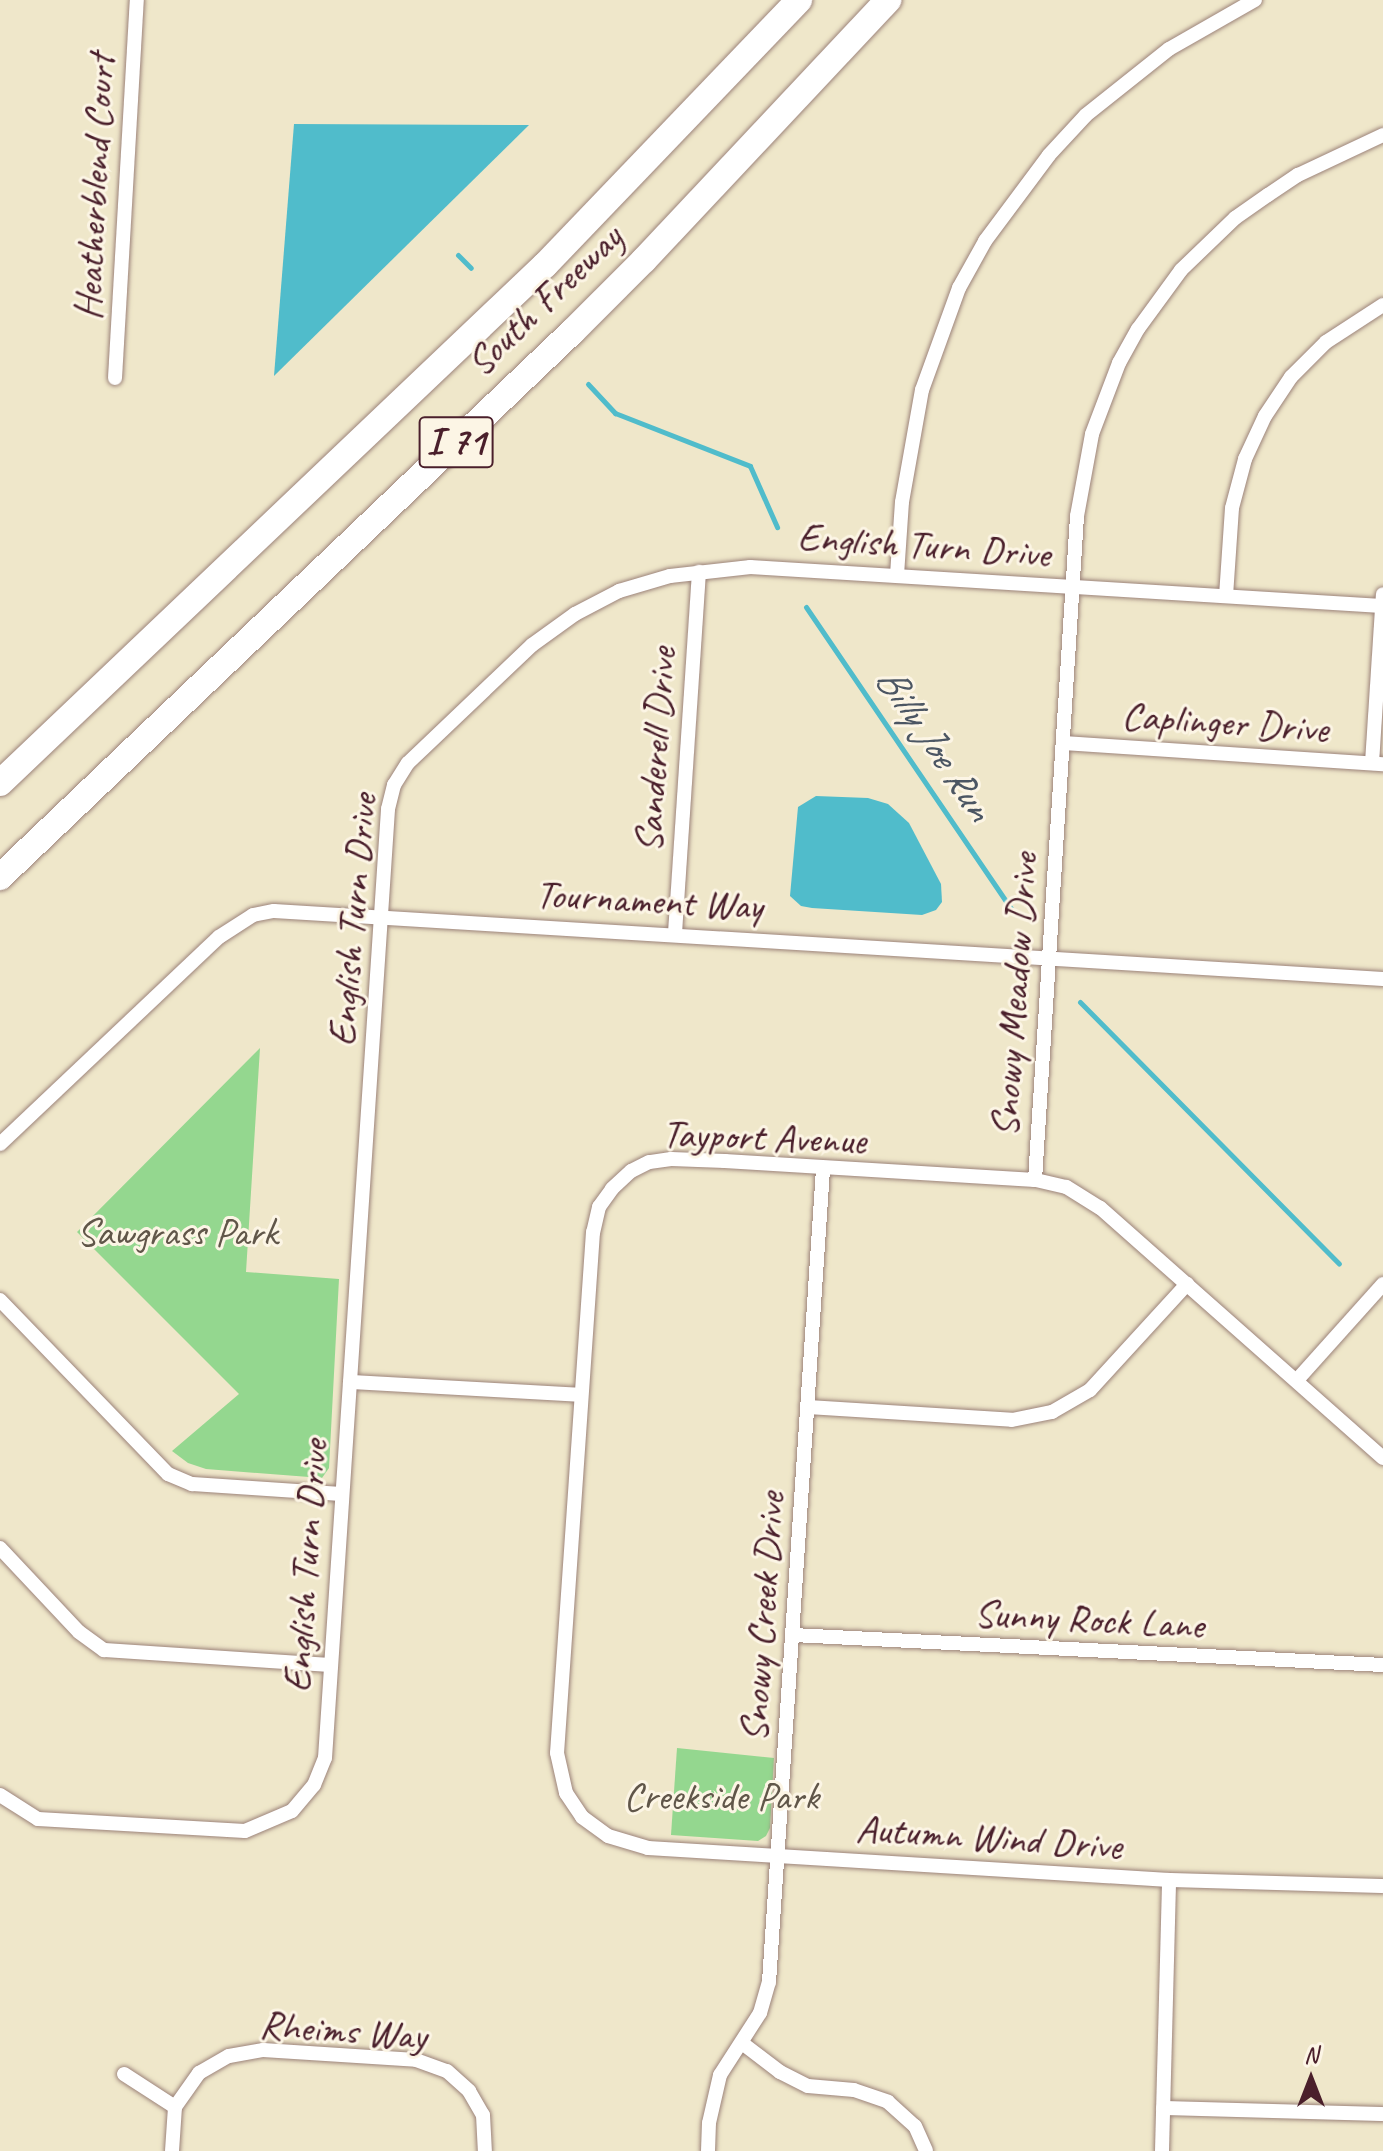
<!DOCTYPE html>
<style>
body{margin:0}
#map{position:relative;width:1383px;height:2151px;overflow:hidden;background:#efe7ca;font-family:Caveat,sans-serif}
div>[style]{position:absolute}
.green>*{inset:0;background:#94d78f}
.water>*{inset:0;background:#50bccb}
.stream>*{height:5px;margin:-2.5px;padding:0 2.5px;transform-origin:2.5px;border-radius:2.5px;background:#50bccb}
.roads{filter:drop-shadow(0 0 2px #9c837a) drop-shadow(0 0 2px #9c837a)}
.minor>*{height:14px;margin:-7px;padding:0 7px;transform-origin:7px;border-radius:7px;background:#fff}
.motorway>*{height:26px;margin:-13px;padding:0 13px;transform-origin:13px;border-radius:13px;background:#fff}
span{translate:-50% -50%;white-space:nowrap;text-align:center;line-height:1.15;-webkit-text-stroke:6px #fcf5e5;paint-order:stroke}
.shield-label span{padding:2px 6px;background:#fcf5e5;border:2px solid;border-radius:6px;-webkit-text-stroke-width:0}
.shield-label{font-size:38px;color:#4a1f2b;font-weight:700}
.street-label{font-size:40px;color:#4a1f2b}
.park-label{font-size:40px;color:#605649}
.water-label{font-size:42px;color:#4c5663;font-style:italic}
.north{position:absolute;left:1271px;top:2039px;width:80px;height:80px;-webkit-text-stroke:6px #fcf5e5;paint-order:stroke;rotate:0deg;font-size:22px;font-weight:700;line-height:32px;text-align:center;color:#4a1f2b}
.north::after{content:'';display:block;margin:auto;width:28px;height:36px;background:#4a1f2b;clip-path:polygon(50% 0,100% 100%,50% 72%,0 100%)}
</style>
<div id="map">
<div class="green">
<div style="clip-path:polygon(260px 1048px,246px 1272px,339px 1279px,329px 1468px,322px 1478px,206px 1469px,188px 1463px,172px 1451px,239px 1394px,77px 1232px)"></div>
<div style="clip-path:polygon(677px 1748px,774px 1758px,770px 1828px,766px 1836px,758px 1841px,671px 1835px)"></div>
</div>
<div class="water">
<div style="clip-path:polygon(294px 124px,529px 125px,274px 376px)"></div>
<div style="clip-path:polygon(816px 796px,868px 798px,888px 804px,909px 823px,941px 884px,942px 902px,936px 910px,922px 915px,812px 908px,801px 906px,790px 896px,798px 807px)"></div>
</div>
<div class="stream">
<div style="left:458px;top:255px;width:18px;rotate:45deg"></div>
<div style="left:588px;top:384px;width:40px;rotate:47deg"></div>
<div style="left:615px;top:413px;width:145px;rotate:21.4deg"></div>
<div style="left:750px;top:466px;width:67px;rotate:66.1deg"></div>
<div style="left:806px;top:607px;width:370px;rotate:55.8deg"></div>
<div style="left:1080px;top:1002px;width:368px;rotate:45.3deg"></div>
</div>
<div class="roads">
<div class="minor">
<div style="left:115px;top:378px;width:379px;rotate:-86.7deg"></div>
<div style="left:897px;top:575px;width:73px;rotate:-86.1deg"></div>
<div style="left:902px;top:502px;width:114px;rotate:-79.9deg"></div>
<div style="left:922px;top:390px;width:109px;rotate:-70.1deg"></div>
<div style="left:959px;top:288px;width:54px;rotate:-61deg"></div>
<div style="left:985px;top:241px;width:107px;rotate:-53.3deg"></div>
<div style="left:1049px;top:155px;width:54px;rotate:-47.2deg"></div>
<div style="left:1086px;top:115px;width:106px;rotate:-38.5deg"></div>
<div style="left:1169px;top:49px;width:99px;rotate:-29.7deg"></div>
<div style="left:1226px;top:596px;width:88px;rotate:-86.1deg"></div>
<div style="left:1232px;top:508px;width:51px;rotate:-75.1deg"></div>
<div style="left:1245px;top:459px;width:47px;rotate:-65.1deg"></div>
<div style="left:1265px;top:416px;width:47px;rotate:-56.3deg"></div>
<div style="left:1291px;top:377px;width:49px;rotate:-45deg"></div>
<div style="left:1326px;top:342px;width:68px;rotate:-33deg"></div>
<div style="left:1063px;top:743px;width:321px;rotate:3.8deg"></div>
<div style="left:1372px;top:763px;width:169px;rotate:-86.3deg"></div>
<div style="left:675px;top:933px;width:362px;rotate:-86.2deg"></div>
<div style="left:0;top:1144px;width:301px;rotate:-43.4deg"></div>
<div style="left:219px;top:937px;width:40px;rotate:-32.9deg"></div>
<div style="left:253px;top:915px;width:21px;rotate:-11deg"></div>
<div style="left:274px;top:911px;width:1111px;rotate:3.51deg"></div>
<div style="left:1035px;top:1180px;width:665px;rotate:-86.38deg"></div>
<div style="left:1077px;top:516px;width:83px;rotate:-79.6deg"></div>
<div style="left:1092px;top:434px;width:76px;rotate:-69.2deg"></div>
<div style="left:1119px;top:363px;width:39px;rotate:-61deg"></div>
<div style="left:1138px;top:329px;width:73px;rotate:-53.9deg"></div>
<div style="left:1181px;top:270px;width:75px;rotate:-43.9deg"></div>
<div style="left:1235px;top:218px;width:40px;rotate:-34.9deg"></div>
<div style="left:1268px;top:195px;width:36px;rotate:-34deg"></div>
<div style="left:1298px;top:175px;width:94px;rotate:-25.2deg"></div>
<div style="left:0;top:1300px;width:242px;rotate:46deg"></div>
<div style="left:168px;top:1474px;width:26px;rotate:23deg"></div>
<div style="left:192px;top:1484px;width:150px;rotate:3.8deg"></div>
<div style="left:1297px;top:1380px;width:129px;rotate:-48.1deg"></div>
<div style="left:350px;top:1382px;width:231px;rotate:3.2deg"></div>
<div style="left:808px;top:1407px;width:204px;rotate:3.6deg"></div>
<div style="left:1012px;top:1420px;width:41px;rotate:-11.3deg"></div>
<div style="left:1052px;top:1412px;width:44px;rotate:-30.1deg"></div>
<div style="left:1090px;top:1390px;width:144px;rotate:-47.5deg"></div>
<div style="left:1383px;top:1458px;width:378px;rotate:-138.5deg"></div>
<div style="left:1100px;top:1208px;width:40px;rotate:-148deg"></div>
<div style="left:1066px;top:1187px;width:32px;rotate:-167deg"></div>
<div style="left:1035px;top:1180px;width:311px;rotate:-176.5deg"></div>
<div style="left:725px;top:1161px;width:54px;rotate:-177.9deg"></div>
<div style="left:671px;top:1159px;width:22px;rotate:172deg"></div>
<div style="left:649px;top:1162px;width:20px;rotate:153deg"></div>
<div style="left:631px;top:1171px;width:26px;rotate:137deg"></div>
<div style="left:612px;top:1189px;width:22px;rotate:126deg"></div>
<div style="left:599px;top:1207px;width:26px;rotate:103deg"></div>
<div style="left:593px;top:1232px;width:522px;rotate:93.95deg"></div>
<div style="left:557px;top:1753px;width:41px;rotate:77.3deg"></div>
<div style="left:566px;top:1793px;width:29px;rotate:56deg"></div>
<div style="left:582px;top:1817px;width:32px;rotate:36deg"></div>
<div style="left:608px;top:1836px;width:42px;rotate:16.7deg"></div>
<div style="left:648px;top:1848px;width:522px;rotate:3.51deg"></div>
<div style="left:1169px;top:1880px;width:214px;rotate:1.6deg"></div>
<div style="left:0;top:1548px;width:115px;rotate:46.8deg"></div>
<div style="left:79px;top:1632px;width:31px;rotate:36deg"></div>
<div style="left:104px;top:1650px;width:227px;rotate:3.8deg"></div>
<div style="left:793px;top:1635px;width:591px;rotate:2.91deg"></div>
<div style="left:0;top:1795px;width:45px;rotate:32.3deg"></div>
<div style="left:38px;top:1819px;width:207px;rotate:3.3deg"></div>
<div style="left:245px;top:1831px;width:51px;rotate:-23.1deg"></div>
<div style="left:292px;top:1811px;width:34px;rotate:-50deg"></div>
<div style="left:314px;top:1785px;width:29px;rotate:-68deg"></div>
<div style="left:325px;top:1758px;width:951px;rotate:-86.2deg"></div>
<div style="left:388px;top:809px;width:25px;rotate:-76deg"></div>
<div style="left:394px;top:785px;width:26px;rotate:-58deg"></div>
<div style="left:408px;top:763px;width:171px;rotate:-43.6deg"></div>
<div style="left:532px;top:645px;width:53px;rotate:-35.8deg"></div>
<div style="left:575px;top:614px;width:50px;rotate:-27.6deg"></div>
<div style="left:619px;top:591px;width:53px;rotate:-16.4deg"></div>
<div style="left:670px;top:576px;width:81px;rotate:-6.4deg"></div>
<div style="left:750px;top:567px;width:633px;rotate:3.53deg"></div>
<div style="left:742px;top:2043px;width:48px;rotate:37.3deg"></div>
<div style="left:780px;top:2072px;width:31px;rotate:27deg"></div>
<div style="left:808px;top:2086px;width:46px;rotate:5deg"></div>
<div style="left:854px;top:2090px;width:36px;rotate:19deg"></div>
<div style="left:888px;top:2102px;width:36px;rotate:42deg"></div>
<div style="left:915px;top:2126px;width:27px;rotate:66deg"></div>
<div style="left:124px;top:2074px;width:61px;rotate:32.9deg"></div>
<div style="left:1163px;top:2108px;width:220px;rotate:1.6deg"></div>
<div style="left:172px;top:2151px;width:44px;rotate:-86.1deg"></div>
<div style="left:175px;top:2107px;width:42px;rotate:-54.8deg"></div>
<div style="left:199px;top:2073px;width:34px;rotate:-30deg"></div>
<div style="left:229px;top:2056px;width:35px;rotate:-10deg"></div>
<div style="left:263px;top:2050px;width:153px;rotate:3.7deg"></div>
<div style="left:416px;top:2060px;width:33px;rotate:20deg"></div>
<div style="left:447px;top:2071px;width:30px;rotate:42deg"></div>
<div style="left:469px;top:2091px;width:28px;rotate:60deg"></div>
<div style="left:483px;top:2115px;width:36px;rotate:87deg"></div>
<div style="left:708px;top:2151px;width:28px;rotate:-88deg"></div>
<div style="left:709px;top:2123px;width:49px;rotate:-77.1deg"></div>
<div style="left:720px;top:2075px;width:74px;rotate:-57.2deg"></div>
<div style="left:760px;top:2013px;width:32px;rotate:-74deg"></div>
<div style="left:769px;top:1982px;width:816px;rotate:-86.2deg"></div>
<div style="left:1162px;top:2151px;width:271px;rotate:-88.5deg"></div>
</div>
<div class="motorway">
<div style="left:0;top:783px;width:752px;rotate:-43.55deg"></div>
<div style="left:545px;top:265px;width:367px;rotate:-46.2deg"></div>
<div style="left:0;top:877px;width:791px;rotate:-43.62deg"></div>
<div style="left:573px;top:331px;width:100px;rotate:-45deg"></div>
<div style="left:644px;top:260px;width:357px;rotate:-46.8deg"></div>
</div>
</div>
<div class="shield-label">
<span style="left:456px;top:442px">I 71</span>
</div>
<div class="street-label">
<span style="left:94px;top:187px;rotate:-87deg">Heatherblend Court</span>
<span style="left:544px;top:300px;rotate:-44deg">South Freeway</span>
<span style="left:924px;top:545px;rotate:4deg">English Turn Drive</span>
<span style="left:1225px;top:722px;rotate:4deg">Caplinger Drive</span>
<span style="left:655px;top:750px;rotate:-86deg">Sanderell Drive</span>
<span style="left:649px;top:900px;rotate:3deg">Tournament Way</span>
<span style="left:352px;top:920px;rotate:-85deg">English Turn Drive</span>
<span style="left:1014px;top:995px;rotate:-86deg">Snowy Meadow Drive</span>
<span style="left:764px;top:1137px;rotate:2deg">Tayport Avenue</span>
<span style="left:305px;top:1566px;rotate:-86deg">English Turn Drive</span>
<span style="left:762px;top:1617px;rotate:-86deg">Snowy Creek Drive</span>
<span style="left:1089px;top:1619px;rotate:3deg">Sunny Rock Lane</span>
<span style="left:989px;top:1837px;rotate:4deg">Autumn Wind Drive</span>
<span style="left:343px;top:2030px;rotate:4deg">Rheims Way</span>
</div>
<div class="park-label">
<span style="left:177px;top:1232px">Sawgrass Park</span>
<span style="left:721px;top:1796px">Creekside Park</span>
</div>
<div class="water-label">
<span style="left:934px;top:743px;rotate:56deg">Billy Joe Run</span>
</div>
<div class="north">N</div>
</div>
